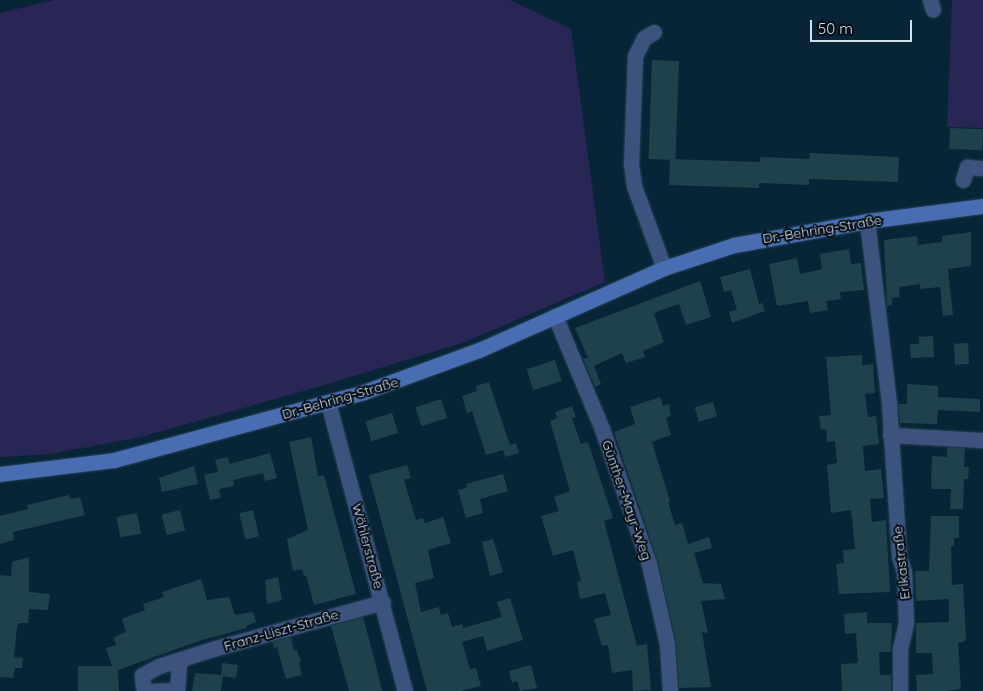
<!DOCTYPE html>
<meta charset="utf-8">
<style>
body{margin:0}
#map{position:relative;width:983px;height:691px;overflow:hidden;background:#082538;font-family:Quicksand,sans-serif}
div>[style]{position:absolute}
.green>*{inset:0;background:#282654}
.building>*{inset:0;background:#1e414c;transform-origin:0 0}
.roads{filter:drop-shadow(0 0 1px #284355) drop-shadow(0 0 1px #284355)}
.street>*{height:15px;margin:-7.5px;padding:0 7.5px;transform-origin:7.5px;border-radius:7.5px;background:#3c537e}
.secondary>*{height:15px;margin:-7.5px;padding:0 7.5px;transform-origin:7.5px;border-radius:7.5px;background:#486db2}
span{translate:-50% -50%;white-space:nowrap;text-align:center;line-height:1.15;-webkit-text-stroke:4px #040d16;paint-order:stroke}
.street-label{font-size:14px;color:#d0e0ed}
.scale{position:absolute;left:810px;top:20px;width:102px;height:22px;box-sizing:border-box;border:2px solid #d0e0ed;border-top:0;padding-left:6px;font-size:15px;line-height:18px;white-space:nowrap;color:#d0e0ed;-webkit-text-stroke:4px #040d16;paint-order:stroke}
</style>
<div id="map">
<div class="green">
<div style="clip-path:polygon(54px 0,510px 0,571px 29px,605px 282px,465px 342px,328px 384px,141px 437px,51px 454px,0 457px,0 13px)"></div>
<div style="clip-path:polygon(952px 0,983px 0,983px 128px,947px 127px)"></div>
</div>
<div class="building">
<div style="left:652px;top:60px;width:27px;height:99px;rotate:2deg"></div>
<div style="left:950px;top:128px;width:33px;height:21px;rotate:2deg"></div>
<div style="clip-path:polygon(810px 153px,899px 157px,898px 182px,809px 179px,809px 185px,759px 183px,759px 188px,669px 185px,670px 159px,760px 162px,760px 157px,809px 159px)"></div>
<div style="clip-path:polygon(971px 232px,971px 266px,948px 269px,953px 315px,943px 316px,940px 287px,920px 289px,920px 284px,899px 287px,900px 297px,892px 298px,892px 305px,887px 306px,884px 240px,917px 236px,918px 245px,942px 242px,942px 236px)"></div>
<div style="clip-path:polygon(849px 249px,851px 264px,861px 263px,864px 290px,840px 292px,841px 299px,826px 301px,828px 310px,810px 313px,808px 301px,777px 306px,769px 264px,797px 258px,800px 274px,822px 269px,820px 254px)"></div>
<div style="clip-path:polygon(750px 269px,759px 304px,762px 303px,765px 311px,732px 323px,729px 312px,737px 310px,731px 290px,724px 292px,720px 277px)"></div>
<div style="clip-path:polygon(700px 281px,711px 317px,686px 325px,679px 304px,658px 311px,654px 314px,664px 342px,643px 351px,645px 357px,626px 363px,622px 353px,594px 366px,601px 384px,595px 387px,583px 359px,588px 358px,575px 328px)"></div>
<div style="clip-path:polygon(933px 336px,934px 357px,911px 358px,910px 344px,919px 344px,919px 337px)"></div>
<div style="left:968px;top:343px;width:21px;height:14px;rotate:87deg"></div>
<div style="clip-path:polygon(862px 355px,862px 365px,873px 364px,875px 393px,865px 394px,868px 417px,876px 416px,879px 444px,863px 446px,865px 471px,881px 469px,884px 498px,870px 499px,872px 522px,886px 520px,890px 592px,839px 594px,836px 564px,844px 563px,843px 550px,855px 549px,852px 519px,851px 510px,831px 513px,827px 465px,837px 463px,835px 441px,827px 442px,826px 429px,821px 430px,819px 416px,831px 415px,826px 357px)"></div>
<div style="left:555px;top:360px;width:22px;height:30px;rotate:72deg"></div>
<div style="clip-path:polygon(489px 382px,510px 445px,516px 443px,519px 453px,505px 457px,503px 450px,486px 455px,472px 411px,467px 413px,462px 396px,477px 391px,476px 386px)"></div>
<div style="clip-path:polygon(907px 384px,938px 386px,938px 397px,980px 399px,980px 412px,938px 410px,937px 424px,900px 423px,898px 404px,907px 404px)"></div>
<div style="clip-path:polygon(660px 397px,663px 406px,669px 404px,671px 416px,666px 418px,671px 435px,652px 442px,670px 501px,668px 502px,675px 525px,682px 523px,688px 544px,709px 537px,712px 548px,694px 553px,703px 583px,721px 584px,725px 599px,701px 601px,708px 633px,702px 632px,711px 687px,679px 688px,676px 642px,658px 562px,614px 432px,635px 424px,630px 407px)"></div>
<div style="left:441px;top:399px;width:20px;height:27px;rotate:72deg"></div>
<div style="left:713px;top:402px;width:15px;height:19px;rotate:74deg"></div>
<div style="clip-path:polygon(572px 406px,576px 417px,572px 418px,581px 444px,588px 442px,613px 518px,604px 521px,637px 646px,647px 644px,651px 690px,633px 691px,632px 670px,612px 673px,608px 645px,602px 646px,594px 619px,611px 615px,605px 593px,580px 599px,577px 582px,581px 581px,573px 550px,553px 556px,541px 516px,559px 511px,554px 497px,570px 491px,550px 421px,557px 418px,555px 412px)"></div>
<div style="left:392px;top:413px;width:21px;height:28px;rotate:73deg"></div>
<div style="clip-path:polygon(311px 437px,318px 476px,324px 475px,356px 594px,314px 605px,306px 575px,304px 576px,302px 569px,293px 571px,287px 539px,308px 530px,289px 442px)"></div>
<div style="clip-path:polygon(947px 447px,965px 448px,964px 467px,969px 467px,968px 479px,964px 479px,963px 509px,950px 509px,951px 489px,931px 489px,932px 456px,947px 457px)"></div>
<div style="clip-path:polygon(270px 453px,277px 478px,265px 481px,263px 473px,233px 480px,234px 486px,219px 489px,221px 498px,210px 500px,204px 475px,218px 472px,215px 460px,228px 457px,230px 464px)"></div>
<div style="clip-path:polygon(407px 465px,411px 478px,404px 480px,416px 520px,423px 518px,425px 523px,443px 517px,451px 543px,428px 550px,434px 578px,415px 583px,421px 612px,439px 607px,441px 615px,448px 613px,452px 627px,462px 624px,463px 628px,502px 617px,497px 602px,510px 598px,523px 640px,487px 651px,483px 636px,462px 642px,470px 669px,476px 668px,481px 686px,461px 691px,427px 691px,369px 475px)"></div>
<div style="clip-path:polygon(194px 466px,198px 484px,162px 492px,159px 478px)"></div>
<div style="clip-path:polygon(503px 474px,508px 491px,480px 499px,483px 513px,466px 518px,458px 490px,467px 488px,466px 484px)"></div>
<div style="clip-path:polygon(69px 495px,70px 499px,80px 497px,85px 515px,13px 532px,14px 540px,0 544px,0 516px,28px 509px,27px 505px)"></div>
<div style="left:180px;top:510px;width:21px;height:19px;rotate:76deg"></div>
<div style="left:253px;top:510px;width:27px;height:14px;rotate:77deg"></div>
<div style="left:137px;top:513px;width:21px;height:21px;rotate:79deg"></div>
<div style="clip-path:polygon(931px 516px,959px 516px,959px 538px,954px 538px,954px 546px,951px 546px,952px 585px,963px 584px,966px 637px,964px 642px,958px 643px,961px 689px,946px 691px,917px 691px,916px 675px,933px 674px,932px 653px,916px 653px,916px 623px,949px 622px,949px 599px,916px 601px,915px 571px,929px 571px)"></div>
<div style="clip-path:polygon(493px 539px,503px 572px,490px 576px,482px 542px)"></div>
<div style="clip-path:polygon(29px 557px,29px 592px,50px 594px,48px 610px,29px 609px,28px 623px,19px 623px,17px 627px,14px 657px,23px 658px,22px 668px,15px 668px,13px 678px,0 677px,0 575px,11px 576px,12px 562px)"></div>
<div style="clip-path:polygon(278px 577px,282px 600px,267px 604px,265px 580px)"></div>
<div style="clip-path:polygon(201px 579px,207px 600px,229px 597px,235px 615px,253px 612px,256px 622px,246px 626px,247px 628px,202px 640px,118px 670px,119px 691px,78px 691px,78px 666px,112px 666px,106px 648px,116px 645px,114px 637px,126px 632px,122px 619px,145px 610px,143px 604px,164px 597px,162px 592px)"></div>
<div style="clip-path:polygon(867px 612px,867px 623px,892px 623px,891px 652px,879px 652px,880px 675px,891px 675px,891px 691px,842px 691px,841px 664px,858px 663px,856px 633px,845px 634px,844px 614px)"></div>
<div style="clip-path:polygon(363px 617px,376px 665px,382px 691px,349px 691px,331px 626px)"></div>
<div style="clip-path:polygon(291px 637px,294px 651px,297px 650px,301px 662px,299px 663px,302px 675px,286px 679px,277px 647px,274px 648px,272px 642px)"></div>
<div style="clip-path:polygon(222px 663px,238px 665px,236px 678px,223px 676px,221px 691px,192px 691px,195px 673px,221px 675px)"></div>
<div style="clip-path:polygon(531px 665px,537px 688px,520px 691px,517px 681px,512px 683px,509px 671px)"></div>
</div>
<div class="roads">
<div class="street">
<div style="left:930px;top:0;width:10px;rotate:73deg"></div>
<div style="left:654px;top:32px;width:12px;rotate:149deg"></div>
<div style="left:644px;top:38px;width:20px;rotate:117deg"></div>
<div style="left:635px;top:56px;width:108px;rotate:92.1deg"></div>
<div style="left:631px;top:164px;width:22px;rotate:82deg"></div>
<div style="left:634px;top:186px;width:87px;rotate:69.9deg"></div>
<div style="left:963px;top:180px;width:14px;rotate:-73deg"></div>
<div style="left:967px;top:167px;width:16px;rotate:4deg"></div>
<div style="left:867px;top:221px;width:184px;rotate:83.1deg"></div>
<div style="left:889px;top:404px;width:152px;rotate:86.2deg"></div>
<div style="left:899px;top:556px;width:16px;rotate:72deg"></div>
<div style="left:904px;top:571px;width:52px;rotate:87.8deg"></div>
<div style="left:906px;top:623px;width:27px;rotate:103deg"></div>
<div style="left:900px;top:649px;width:42px;rotate:90deg"></div>
<div style="left:555px;top:316px;width:122px;rotate:67.4deg"></div>
<div style="left:602px;top:429px;width:143px;rotate:70.8deg"></div>
<div style="left:649px;top:564px;width:82px;rotate:77.3deg"></div>
<div style="left:667px;top:644px;width:47px;rotate:86.3deg"></div>
<div style="left:328px;top:402px;width:299px;rotate:75.1deg"></div>
<div style="left:890px;top:435px;width:93px;rotate:3.1deg"></div>
<div style="left:177px;top:690px;width:28px;rotate:178deg"></div>
<div style="left:149px;top:691px;width:7px;rotate:-146deg"></div>
<div style="left:143px;top:687px;width:12px;rotate:-95deg"></div>
<div style="left:142px;top:675px;width:19px;rotate:-28deg"></div>
<div style="left:159px;top:666px;width:60px;rotate:-17.5deg"></div>
<div style="left:216px;top:648px;width:173px;rotate:-15.4deg"></div>
<div style="left:177px;top:691px;width:31px;rotate:-86deg"></div>
</div>
<div class="secondary">
<div style="left:0;top:474px;width:115px;rotate:-7deg"></div>
<div style="left:114px;top:460px;width:259px;rotate:-15.2deg"></div>
<div style="left:364px;top:392px;width:122px;rotate:-20.1deg"></div>
<div style="left:479px;top:350px;width:202px;rotate:-23.9deg"></div>
<div style="left:664px;top:268px;width:74px;rotate:-18.2deg"></div>
<div style="left:734px;top:245px;width:135px;rotate:-10.2deg"></div>
<div style="left:867px;top:221px;width:117px;rotate:-7.4deg"></div>
</div>
</div>
<div class="street-label">
<span style="left:822px;top:229px;rotate:-9deg">Dr.-Behring-Straße</span>
<span style="left:340px;top:398px;rotate:-16deg">Dr.-Behring-Straße</span>
<span style="left:627px;top:500px;rotate:71deg">Günther-Mayr-Weg</span>
<span style="left:368px;top:546px;rotate:75deg">Wöhlerstraße</span>
<span style="left:901px;top:563px;rotate:-96deg">Erikastraße</span>
<span style="left:281px;top:630px;rotate:-16deg">Franz-Liszt-Straße</span>
</div>
<div class="scale">50 m</div>
</div>
